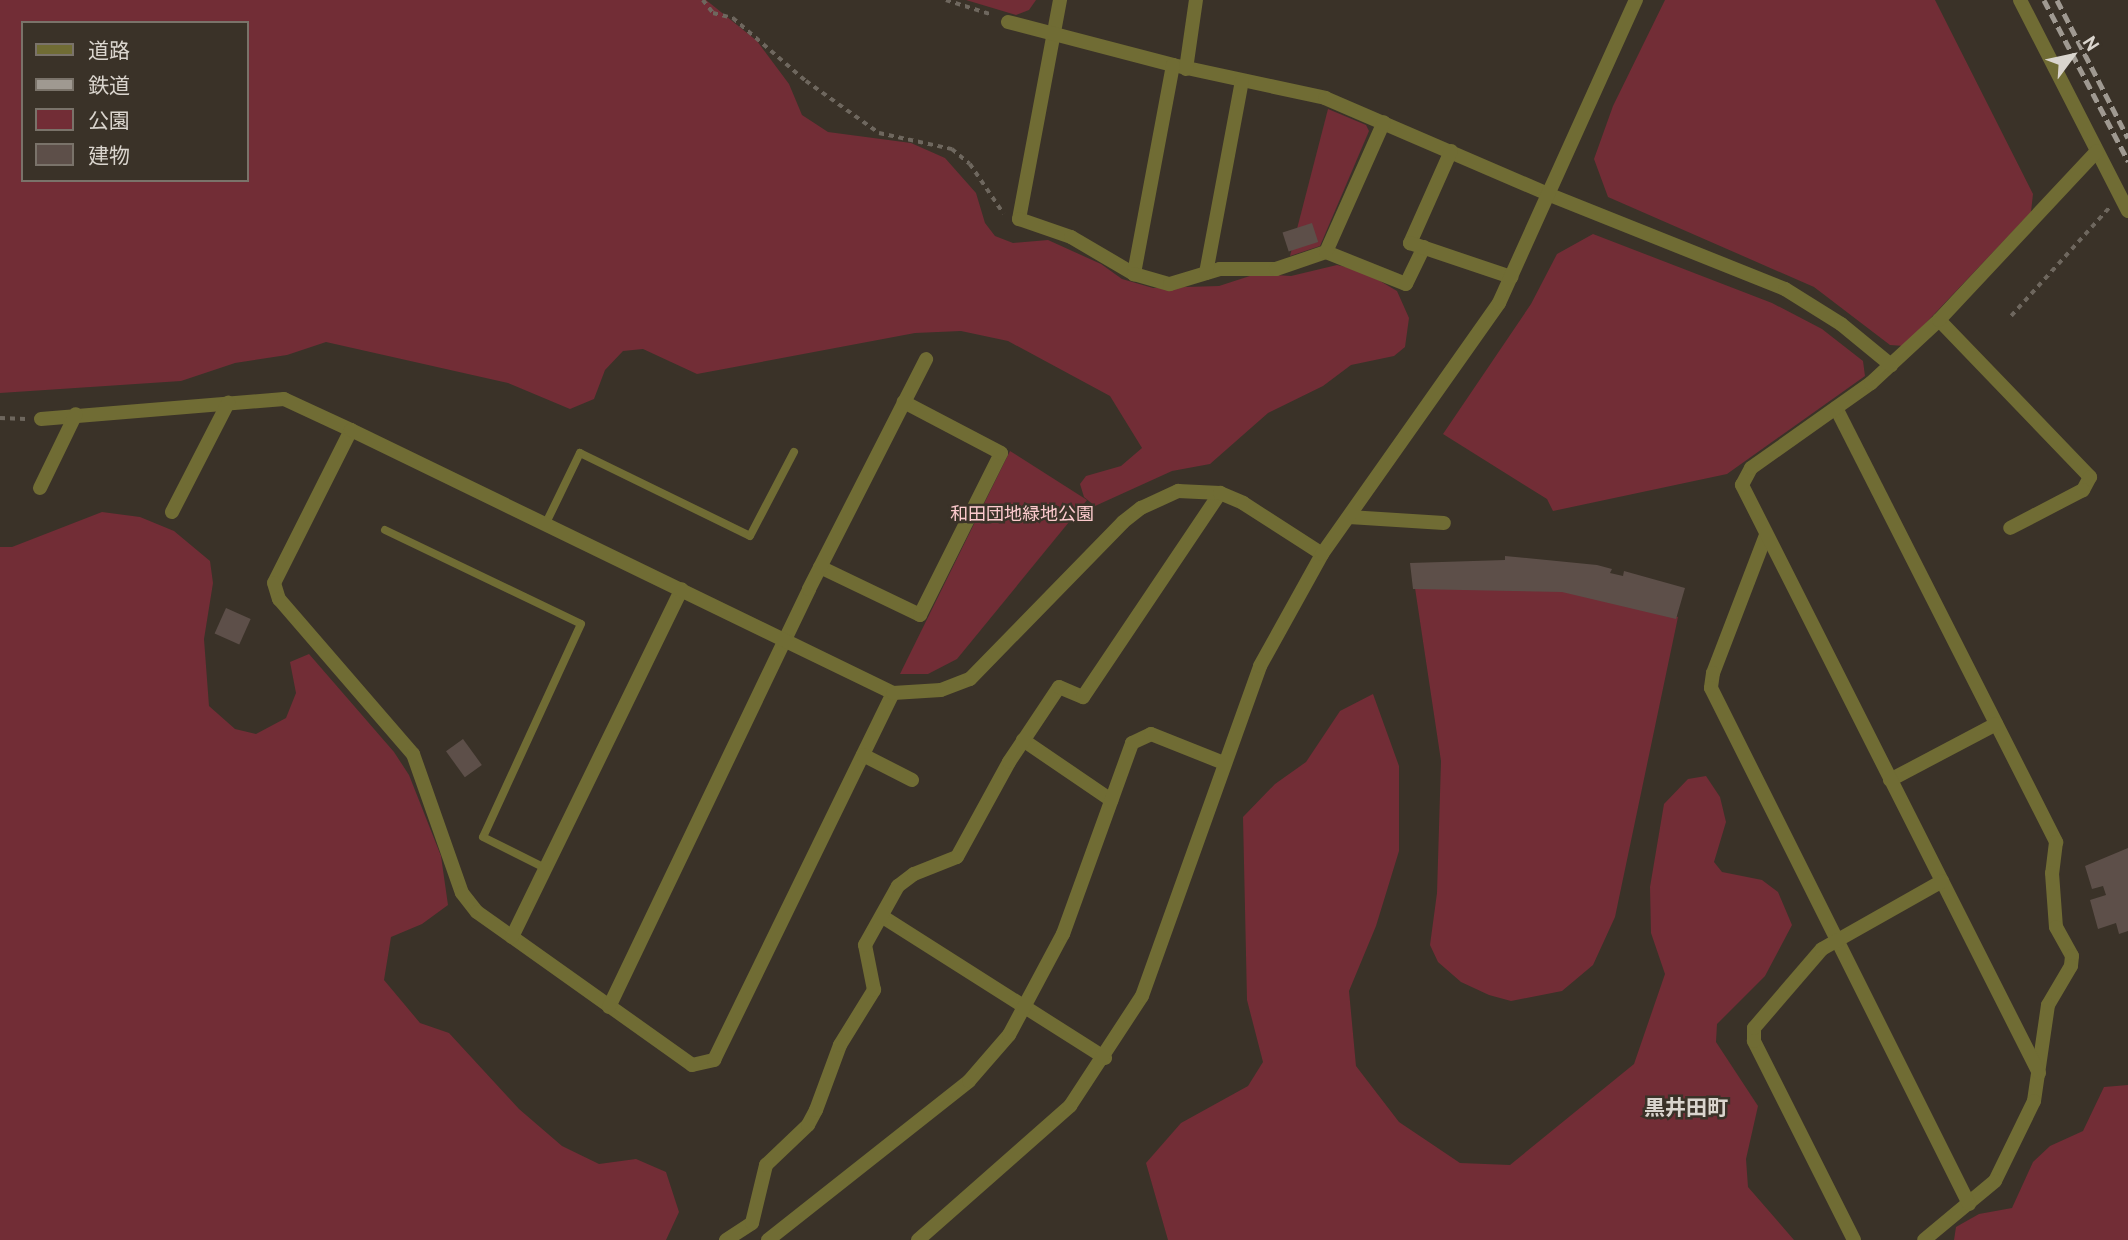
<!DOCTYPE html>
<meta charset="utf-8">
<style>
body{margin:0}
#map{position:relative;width:2128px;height:1240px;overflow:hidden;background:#3a3228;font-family:Overpass,"Noto Sans JP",sans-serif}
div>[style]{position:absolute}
.green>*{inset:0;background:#722d36}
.building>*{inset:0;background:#5d4f49;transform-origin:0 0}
.path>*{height:3.5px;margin-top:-1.75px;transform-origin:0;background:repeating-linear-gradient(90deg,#6e675e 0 5px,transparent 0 10px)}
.service>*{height:8px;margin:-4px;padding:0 4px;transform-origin:4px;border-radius:4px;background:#706c34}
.minor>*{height:14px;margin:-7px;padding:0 7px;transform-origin:7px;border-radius:7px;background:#706c34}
.tertiary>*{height:14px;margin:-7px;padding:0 7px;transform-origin:7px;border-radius:7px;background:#706c34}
.rail>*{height:5px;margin-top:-2.5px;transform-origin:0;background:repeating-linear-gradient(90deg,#9f9991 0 10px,transparent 0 15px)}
span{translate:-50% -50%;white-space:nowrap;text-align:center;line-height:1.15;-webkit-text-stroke:5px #3a3228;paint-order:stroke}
.park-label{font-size:18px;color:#fccacd}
.quarter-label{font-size:21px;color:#dad5ce;font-weight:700}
.legend{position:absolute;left:21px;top:21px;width:228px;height:161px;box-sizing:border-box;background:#3a3228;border:2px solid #7a736a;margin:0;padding:9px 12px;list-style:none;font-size:21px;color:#dad5ce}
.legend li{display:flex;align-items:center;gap:14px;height:35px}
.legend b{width:35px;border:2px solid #7a736a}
.north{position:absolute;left:2037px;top:21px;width:70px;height:70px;-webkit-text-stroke:5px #3a3228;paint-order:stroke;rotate:57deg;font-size:19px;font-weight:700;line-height:28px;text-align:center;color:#dad5ce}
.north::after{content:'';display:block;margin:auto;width:24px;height:32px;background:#dad5ce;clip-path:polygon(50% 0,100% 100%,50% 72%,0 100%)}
</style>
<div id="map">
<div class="green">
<div style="clip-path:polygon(evenodd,0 0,706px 0,757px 41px,789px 84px,802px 115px,828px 132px,911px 143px,945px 158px,976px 193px,985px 223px,995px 236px,1013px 243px,1048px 240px,1101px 264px,1122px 279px,1153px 288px,1219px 286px,1256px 274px,1291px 276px,1337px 265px,1363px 271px,1397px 291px,1409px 318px,1405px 347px,1394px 356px,1351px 365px,1323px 386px,1268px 413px,1210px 464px,1172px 471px,1095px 506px,1084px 497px,1080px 484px,1086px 476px,1121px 466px,1142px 448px,1110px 396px,1008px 341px,961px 331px,915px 333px,697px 374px,643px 349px,623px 351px,605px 370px,594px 399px,570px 409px,508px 383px,326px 342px,287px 355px,235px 363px,181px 381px,0 393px,0 0,23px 23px,247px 23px,247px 180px,23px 180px,23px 23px)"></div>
<div style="clip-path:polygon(966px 0,1036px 0,1029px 10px,1016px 15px)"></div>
<div style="clip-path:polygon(1665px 0,1935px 0,2033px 194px,2031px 212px,1904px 346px,1890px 345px,1814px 287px,1608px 197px,1594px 159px,1613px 106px)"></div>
<div style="clip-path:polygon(1328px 109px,1366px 125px,1369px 131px,1320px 246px,1290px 256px)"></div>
<div style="clip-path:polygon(1593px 234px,1772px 303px,1822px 329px,1863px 361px,1865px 376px,1727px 474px,1553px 511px,1547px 499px,1443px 434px,1531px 304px,1557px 254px)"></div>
<div style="clip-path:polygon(1010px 451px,1087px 500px,957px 659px,928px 674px,900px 674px)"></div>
<div style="clip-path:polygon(102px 512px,140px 517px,174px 531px,210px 561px,213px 583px,204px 639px,209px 706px,235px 729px,256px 734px,286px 718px,296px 693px,290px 662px,309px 654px,394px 752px,409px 775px,441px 856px,448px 905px,422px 924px,391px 937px,384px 980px,420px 1023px,449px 1033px,519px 1109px,562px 1146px,599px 1164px,636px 1159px,666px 1172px,679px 1212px,666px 1240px,0 1240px,0 547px,12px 547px)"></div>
<div style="clip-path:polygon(1415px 588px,1578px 591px,1678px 617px,1615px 917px,1593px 965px,1562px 991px,1511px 1001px,1489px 995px,1461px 982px,1438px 962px,1430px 945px,1437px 893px,1441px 761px)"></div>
<div style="clip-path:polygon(1373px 694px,1399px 766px,1399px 851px,1376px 926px,1349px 991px,1356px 1066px,1399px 1122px,1460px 1163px,1510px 1165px,1634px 1064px,1665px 974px,1651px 933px,1650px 887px,1664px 804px,1688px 779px,1706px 776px,1720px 797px,1726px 822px,1714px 862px,1722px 872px,1762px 880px,1778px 892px,1792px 925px,1765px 976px,1717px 1024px,1716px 1042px,1758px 1106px,1746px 1159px,1748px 1187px,1794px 1240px,1168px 1240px,1146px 1163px,1181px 1123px,1248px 1086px,1263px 1062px,1247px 1000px,1243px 817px,1275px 784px,1306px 762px,1340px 711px)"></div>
<div style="clip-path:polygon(2128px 1085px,2128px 1240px,1954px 1240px,1956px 1227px,1979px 1214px,2012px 1208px,2033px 1162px,2050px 1146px,2083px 1131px,2104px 1087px)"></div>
</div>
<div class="building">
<div style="left:1312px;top:223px;width:20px;height:31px;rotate:72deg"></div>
<div style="clip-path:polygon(1505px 556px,1597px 565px,1612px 569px,1610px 573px,1623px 576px,1624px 571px,1685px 588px,1676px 619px,1562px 592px,1413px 589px,1410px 563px,1505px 560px)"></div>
<div style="left:226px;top:608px;width:27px;height:28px;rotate:24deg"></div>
<div style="left:463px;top:739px;width:32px;height:21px;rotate:54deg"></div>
<div style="clip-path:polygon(2128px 848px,2128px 931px,2119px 934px,2116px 923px,2098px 929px,2090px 900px,2106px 895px,2103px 886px,2092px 889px,2085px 866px)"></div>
</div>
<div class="path">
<div style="left:703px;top:0;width:16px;rotate:52deg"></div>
<div style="left:713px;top:13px;width:21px;rotate:14deg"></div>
<div style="left:733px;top:18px;width:96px;rotate:40.8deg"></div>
<div style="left:806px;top:81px;width:90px;rotate:35.5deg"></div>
<div style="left:879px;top:133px;width:75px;rotate:12.4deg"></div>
<div style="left:952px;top:149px;width:23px;rotate:40deg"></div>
<div style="left:970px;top:164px;width:60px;rotate:55.8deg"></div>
<div style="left:946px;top:0;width:49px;rotate:17.7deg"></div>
<div style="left:2011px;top:316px;width:146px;rotate:-47.8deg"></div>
<div style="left:0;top:418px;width:26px;rotate:2deg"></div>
</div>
<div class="service">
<div style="left:546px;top:523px;width:78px;rotate:-64.1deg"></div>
<div style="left:580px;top:453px;width:189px;rotate:26deg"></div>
<div style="left:750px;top:536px;width:95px;rotate:-62.4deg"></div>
<div style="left:385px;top:530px;width:217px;rotate:25.6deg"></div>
<div style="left:581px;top:624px;width:234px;rotate:114.7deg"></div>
<div style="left:483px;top:837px;width:69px;rotate:26.6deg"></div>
</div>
<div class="minor">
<div style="left:1060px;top:0;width:223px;rotate:100.6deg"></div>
<div style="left:1019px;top:219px;width:55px;rotate:19.1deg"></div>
<div style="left:1071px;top:237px;width:73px;rotate:30.4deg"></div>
<div style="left:2020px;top:0;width:237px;rotate:62.9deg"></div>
<div style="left:1008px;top:22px;width:171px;rotate:14.6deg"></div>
<div style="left:1173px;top:65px;width:156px;rotate:12.2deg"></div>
<div style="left:1325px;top:98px;width:245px;rotate:23.3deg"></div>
<div style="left:1173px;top:65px;width:213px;rotate:100.6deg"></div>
<div style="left:1134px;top:274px;width:37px;rotate:16deg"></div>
<div style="left:1170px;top:284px;width:52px;rotate:-16.7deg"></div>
<div style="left:1220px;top:269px;width:56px"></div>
<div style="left:1276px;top:269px;width:53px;rotate:-18.8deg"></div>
<div style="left:1326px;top:252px;width:86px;rotate:21.8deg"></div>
<div style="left:1406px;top:284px;width:41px;rotate:-64.1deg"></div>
<div style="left:1186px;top:69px;width:70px;rotate:-81.8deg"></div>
<div style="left:1451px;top:151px;width:101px;rotate:114deg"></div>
<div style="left:1410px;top:243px;width:107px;rotate:18.6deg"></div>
<div style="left:1326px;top:252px;width:142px;rotate:-66deg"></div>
<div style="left:1206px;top:273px;width:195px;rotate:-79.4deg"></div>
<div style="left:1939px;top:320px;width:218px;rotate:46.1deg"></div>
<div style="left:2090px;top:477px;width:15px;rotate:118deg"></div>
<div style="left:2083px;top:490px;width:82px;rotate:152.5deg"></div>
<div style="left:1836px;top:408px;width:487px;rotate:63.1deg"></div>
<div style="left:2056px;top:842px;width:31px;rotate:97deg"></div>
<div style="left:2052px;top:873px;width:54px;rotate:85.8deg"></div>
<div style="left:2056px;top:927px;width:33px;rotate:61deg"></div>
<div style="left:2072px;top:956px;width:10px;rotate:96deg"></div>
<div style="left:2071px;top:966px;width:45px;rotate:120.5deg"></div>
<div style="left:2048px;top:1005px;width:97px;rotate:98.3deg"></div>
<div style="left:2034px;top:1101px;width:89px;rotate:116deg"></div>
<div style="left:1995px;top:1181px;width:92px;rotate:140.3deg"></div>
<div style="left:41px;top:419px;width:244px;rotate:-4.7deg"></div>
<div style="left:284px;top:399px;width:74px;rotate:24.8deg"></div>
<div style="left:351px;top:430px;width:171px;rotate:116.7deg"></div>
<div style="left:274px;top:583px;width:17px;rotate:73deg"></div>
<div style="left:279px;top:599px;width:205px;rotate:49.2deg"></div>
<div style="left:413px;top:754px;width:147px;rotate:70.6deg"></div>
<div style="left:462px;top:893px;width:24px;rotate:52deg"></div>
<div style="left:477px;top:912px;width:264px;rotate:35.4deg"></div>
<div style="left:692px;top:1065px;width:23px;rotate:-13deg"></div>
<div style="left:714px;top:1060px;width:408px;rotate:-64deg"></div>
<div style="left:40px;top:488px;width:82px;rotate:-64.1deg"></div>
<div style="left:172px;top:512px;width:123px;rotate:-62.8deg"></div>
<div style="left:1349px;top:517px;width:95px;rotate:3.6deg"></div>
<div style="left:1766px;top:535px;width:148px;rotate:111deg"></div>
<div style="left:1713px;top:673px;width:15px;rotate:98deg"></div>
<div style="left:1711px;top:688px;width:577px;rotate:63.43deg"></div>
<div style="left:820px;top:567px;width:111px;rotate:25.6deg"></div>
<div style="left:920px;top:615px;width:181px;rotate:-63.4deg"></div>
<div style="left:1001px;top:453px;width:110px;rotate:-152.3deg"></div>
<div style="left:1023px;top:740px;width:107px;rotate:34.3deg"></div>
<div style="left:863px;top:755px;width:55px;rotate:27deg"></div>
<div style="left:1890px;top:780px;width:120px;rotate:-27.8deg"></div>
<div style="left:883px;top:917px;width:263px;rotate:32.4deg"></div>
<div style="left:512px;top:937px;width:387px;rotate:-64deg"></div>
<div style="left:609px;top:1007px;width:463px;rotate:-64.4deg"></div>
<div style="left:809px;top:589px;width:258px;rotate:-63deg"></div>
<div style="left:2039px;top:1073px;width:659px;rotate:-116.8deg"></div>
<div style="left:1742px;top:485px;width:19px;rotate:-62deg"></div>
<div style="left:1751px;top:468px;width:147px;rotate:-35.3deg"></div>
<div style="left:1871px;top:383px;width:93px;rotate:-42.8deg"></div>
<div style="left:1939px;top:320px;width:231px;rotate:-46.9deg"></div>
<div style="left:726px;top:1240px;width:31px;rotate:-33deg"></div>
<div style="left:752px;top:1223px;width:60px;rotate:-76.4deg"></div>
<div style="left:766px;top:1165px;width:58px;rotate:-43.6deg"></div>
<div style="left:808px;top:1125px;width:17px;rotate:-62deg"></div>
<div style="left:816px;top:1110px;width:69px;rotate:-69.7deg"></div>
<div style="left:840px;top:1045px;width:65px;rotate:-58.3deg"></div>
<div style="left:874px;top:990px;width:46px;rotate:-101.3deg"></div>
<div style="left:865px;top:945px;width:68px;rotate:-60.8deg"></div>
<div style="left:898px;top:886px;width:20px;rotate:-37deg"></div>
<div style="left:914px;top:874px;width:46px;rotate:-21.6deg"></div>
<div style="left:957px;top:857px;width:108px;rotate:-61.3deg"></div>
<div style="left:1009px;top:762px;width:90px;rotate:-56.3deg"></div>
<div style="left:1059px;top:687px;width:26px;rotate:23deg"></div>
<div style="left:1083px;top:697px;width:246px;rotate:-56.1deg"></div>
<div style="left:768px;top:1240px;width:256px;rotate:-38.3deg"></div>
<div style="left:969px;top:1081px;width:61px;rotate:-49deg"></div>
<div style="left:1009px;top:1035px;width:115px;rotate:-61.9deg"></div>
<div style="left:1063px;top:934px;width:203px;rotate:-70.1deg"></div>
<div style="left:1132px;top:743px;width:21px;rotate:-25deg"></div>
<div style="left:1151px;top:734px;width:79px;rotate:21.7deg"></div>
<div style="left:1854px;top:1240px;width:223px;rotate:-116.7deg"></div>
<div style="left:1754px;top:1041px;width:13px;rotate:-90deg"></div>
<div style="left:1754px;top:1028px;width:104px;rotate:-49.3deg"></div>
<div style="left:1822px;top:949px;width:138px;rotate:-29.5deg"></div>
</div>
<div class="tertiary">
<div style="left:1550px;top:195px;width:253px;rotate:21.8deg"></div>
<div style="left:1785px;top:289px;width:66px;rotate:32deg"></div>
<div style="left:1841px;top:324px;width:65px;rotate:39.4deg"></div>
<div style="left:351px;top:430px;width:602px;rotate:25.88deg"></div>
<div style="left:893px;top:693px;width:48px;rotate:-3.6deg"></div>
<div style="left:941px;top:690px;width:31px;rotate:-21deg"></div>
<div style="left:970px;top:679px;width:219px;rotate:-45.7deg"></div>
<div style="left:1123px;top:522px;width:23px;rotate:-38deg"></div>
<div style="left:1141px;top:508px;width:41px;rotate:-24.7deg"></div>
<div style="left:1178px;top:491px;width:42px;rotate:2.7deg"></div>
<div style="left:1220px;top:493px;width:25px;rotate:23deg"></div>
<div style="left:1243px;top:503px;width:94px;rotate:32.8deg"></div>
<div style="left:918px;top:1240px;width:203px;rotate:-41.4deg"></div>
<div style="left:1070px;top:1106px;width:131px;rotate:-56.8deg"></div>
<div style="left:1142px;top:996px;width:350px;rotate:-70.3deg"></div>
<div style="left:1260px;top:666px;width:128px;rotate:-61deg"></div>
<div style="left:1322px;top:554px;width:307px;rotate:-54.8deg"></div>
<div style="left:1499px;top:303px;width:333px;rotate:-65.7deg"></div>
</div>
<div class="rail">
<div style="left:2044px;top:0;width:182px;rotate:62.4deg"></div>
<div style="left:2057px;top:0;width:155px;rotate:62.8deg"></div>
</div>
<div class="park-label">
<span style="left:1022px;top:516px">和田団地緑地公園</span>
</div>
<div class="quarter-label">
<span style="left:1686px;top:1110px">黒井田町</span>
</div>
<ul class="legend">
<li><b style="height:9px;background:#706c34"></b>道路</li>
<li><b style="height:9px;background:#9f9991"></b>鉄道</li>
<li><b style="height:19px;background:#722d36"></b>公園</li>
<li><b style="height:19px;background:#5d4f49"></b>建物</li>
</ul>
<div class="north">N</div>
</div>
